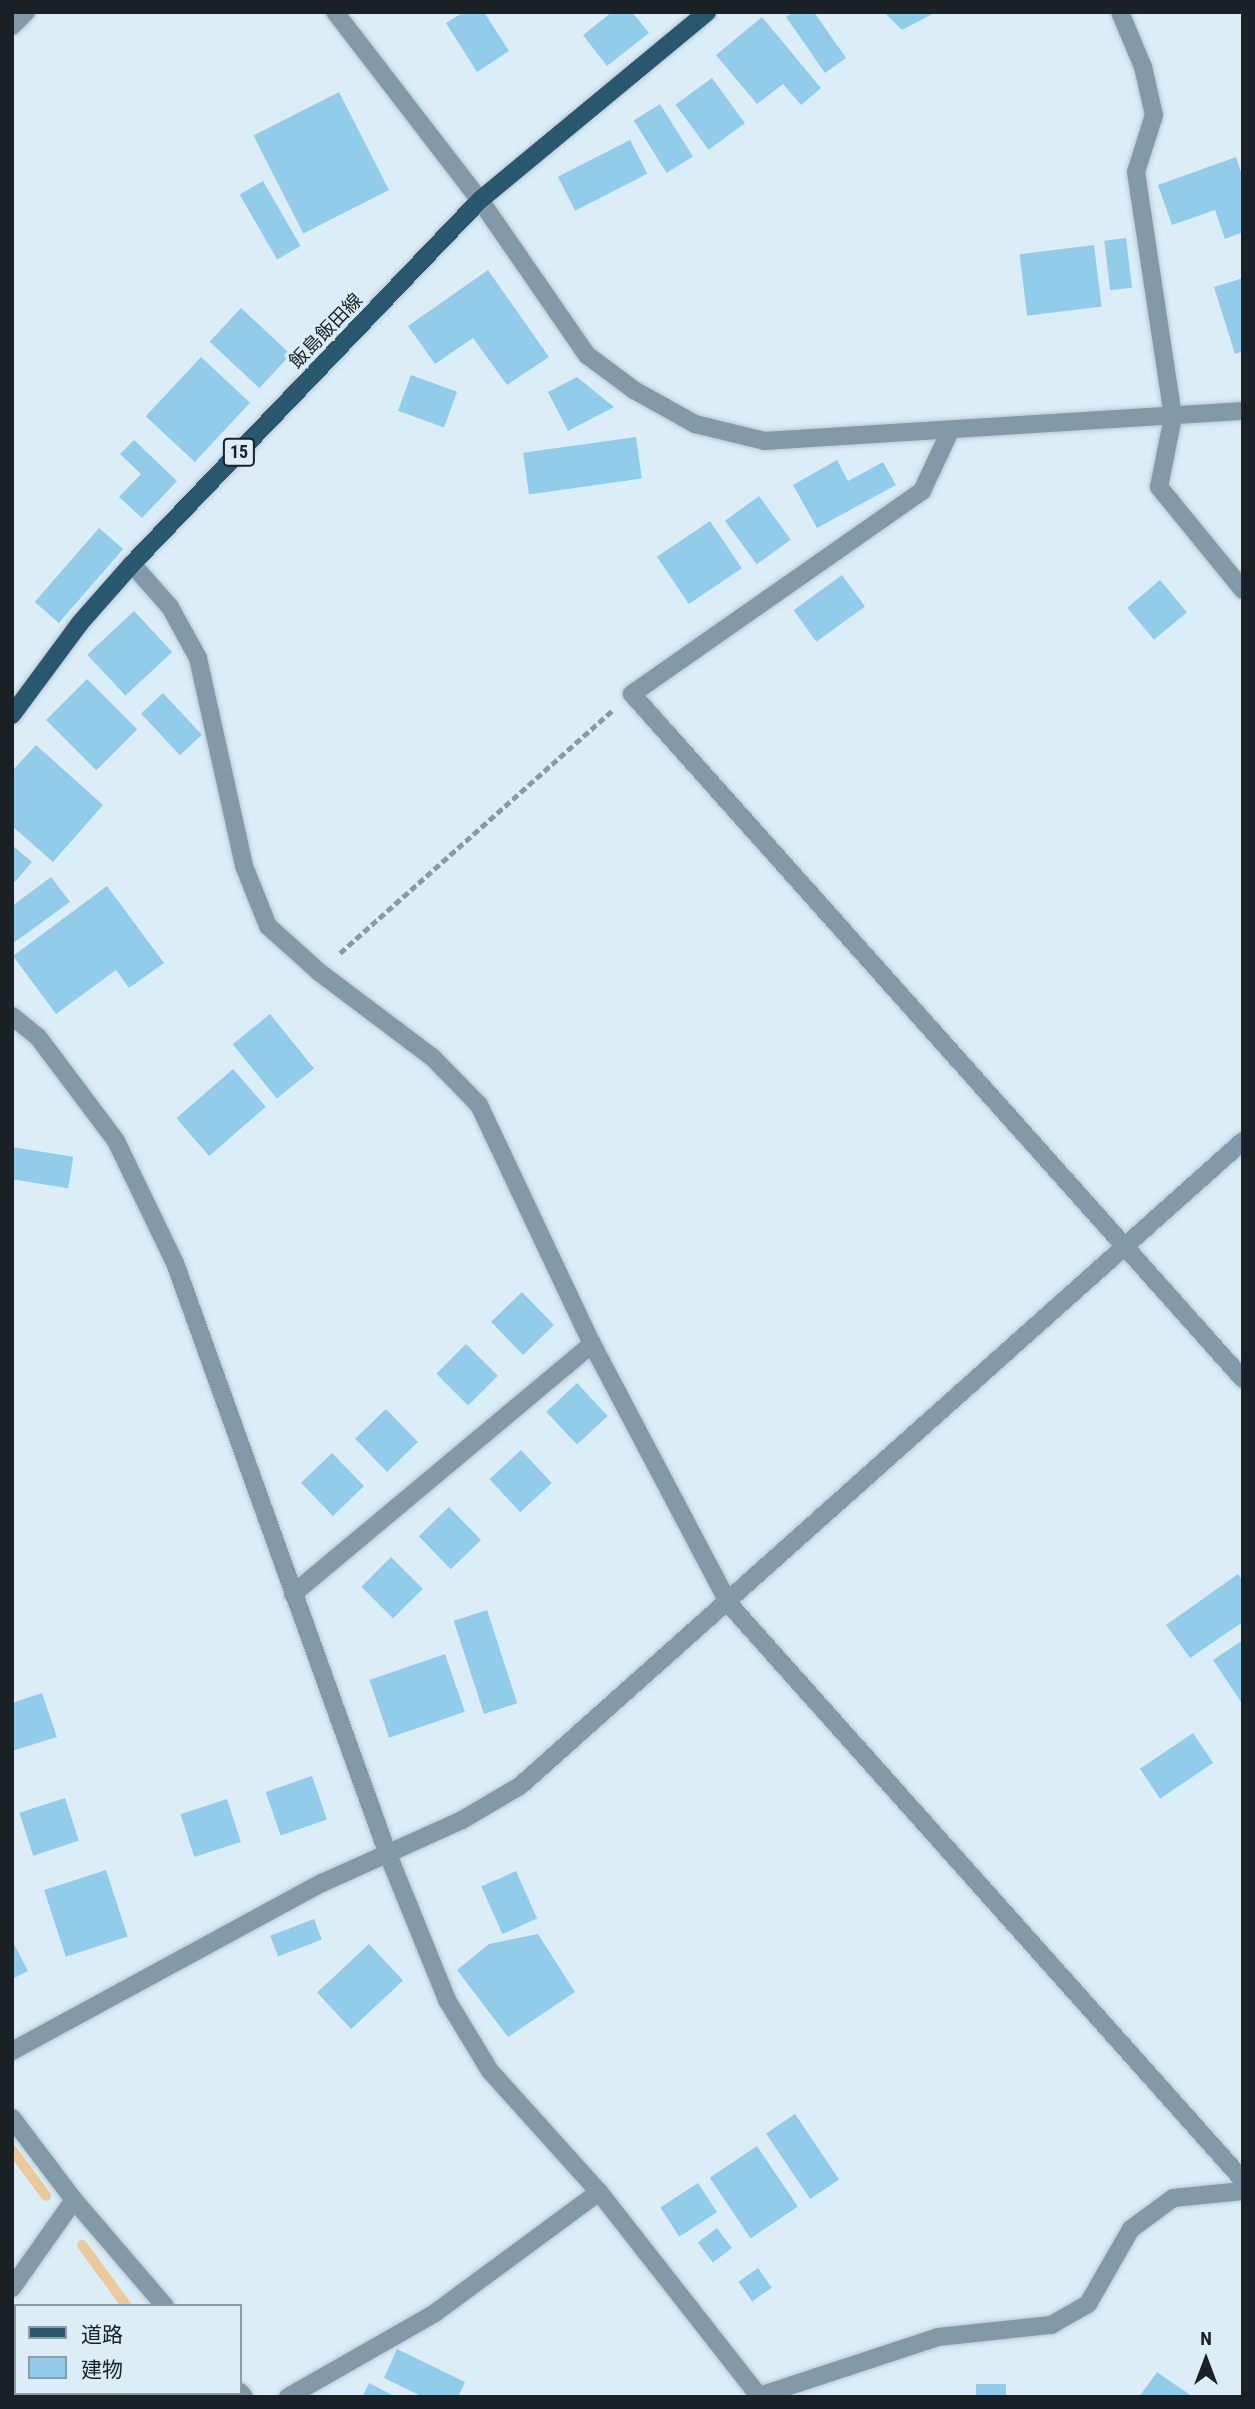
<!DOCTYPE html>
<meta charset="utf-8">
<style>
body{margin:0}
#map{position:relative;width:1255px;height:2409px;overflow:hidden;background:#dbeef8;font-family:"Roboto Condensed","Noto Sans JP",sans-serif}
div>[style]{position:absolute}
.forest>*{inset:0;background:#c7a476;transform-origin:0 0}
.stream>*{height:10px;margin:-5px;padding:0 5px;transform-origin:5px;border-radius:5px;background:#edc899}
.building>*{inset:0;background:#91cceb;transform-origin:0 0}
.path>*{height:4.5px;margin-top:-2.25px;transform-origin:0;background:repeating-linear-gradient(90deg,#8b99a0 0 7px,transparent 0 10.5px)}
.roads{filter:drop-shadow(0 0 2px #b8c9d2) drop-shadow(0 0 2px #b8c9d2)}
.lane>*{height:18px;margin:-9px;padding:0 9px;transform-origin:9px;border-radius:9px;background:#829aa7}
.street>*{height:18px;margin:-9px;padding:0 9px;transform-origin:9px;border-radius:9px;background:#829aa7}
.primary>*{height:18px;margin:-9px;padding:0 9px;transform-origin:9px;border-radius:9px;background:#28576e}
span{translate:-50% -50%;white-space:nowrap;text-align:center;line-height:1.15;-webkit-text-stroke:7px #dbeef8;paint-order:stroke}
.shield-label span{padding:2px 5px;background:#dbeef8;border:2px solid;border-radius:5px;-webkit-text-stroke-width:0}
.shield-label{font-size:18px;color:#1a2124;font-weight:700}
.street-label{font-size:19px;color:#1a2124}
.frame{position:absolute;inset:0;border:14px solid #1a2124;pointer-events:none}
.legend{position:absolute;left:14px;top:2304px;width:228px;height:91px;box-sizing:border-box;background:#dbeef8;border:2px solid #8e9ca3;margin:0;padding:9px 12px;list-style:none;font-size:21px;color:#1a2124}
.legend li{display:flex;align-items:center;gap:14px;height:35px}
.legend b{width:35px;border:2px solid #8e9ca3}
.north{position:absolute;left:1171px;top:2325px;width:70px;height:70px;-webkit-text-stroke:5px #dbeef8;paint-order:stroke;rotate:0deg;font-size:19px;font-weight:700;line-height:28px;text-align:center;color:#1a2124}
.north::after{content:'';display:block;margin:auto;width:24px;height:32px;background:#1a2124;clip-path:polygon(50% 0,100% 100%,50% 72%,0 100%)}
</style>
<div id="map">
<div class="forest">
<div style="left:65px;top:2393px;width:154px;height:4px"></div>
</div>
<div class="stream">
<div style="left:12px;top:2150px;width:57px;rotate:53.5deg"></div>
<div style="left:82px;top:2245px;width:76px;rotate:53.6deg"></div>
<div style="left:161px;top:2393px;width:4px;rotate:76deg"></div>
</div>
<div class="building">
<div style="clip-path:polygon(464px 12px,484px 12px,509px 51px,477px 72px,446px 23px)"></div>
<div style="clip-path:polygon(612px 12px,632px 12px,649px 33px,607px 66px,583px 35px)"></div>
<div style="clip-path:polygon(794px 12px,814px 12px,846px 58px,825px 73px,786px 17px)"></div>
<div style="clip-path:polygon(884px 12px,936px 12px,902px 30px)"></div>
<div style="clip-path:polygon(762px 17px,821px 88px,801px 105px,783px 84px,757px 104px,716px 55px)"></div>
<div style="left:712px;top:78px;width:56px;height:45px;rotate:54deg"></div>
<div style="left:339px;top:92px;width:110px;height:96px;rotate:63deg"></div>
<div style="left:660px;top:104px;width:62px;height:31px;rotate:58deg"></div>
<div style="left:630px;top:140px;width:38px;height:81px;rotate:63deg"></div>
<div style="clip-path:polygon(1236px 157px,1243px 178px,1243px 232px,1225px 239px,1215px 210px,1172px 225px,1158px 185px)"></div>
<div style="left:263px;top:181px;width:75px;height:27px;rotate:60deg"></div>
<div style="left:1126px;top:238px;width:50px;height:22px;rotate:83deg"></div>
<div style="left:1094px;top:245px;width:62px;height:75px;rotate:83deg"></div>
<div style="clip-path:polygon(488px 270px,549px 357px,507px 385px,473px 338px,435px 364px,408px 326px)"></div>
<div style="clip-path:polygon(1243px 278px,1243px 351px,1235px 354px,1214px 287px)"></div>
<div style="left:241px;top:308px;width:68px;height:46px;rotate:43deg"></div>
<div style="left:201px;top:357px;width:67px;height:81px;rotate:43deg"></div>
<div style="left:411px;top:375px;width:49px;height:38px;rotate:20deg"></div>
<div style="clip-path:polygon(577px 377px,614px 407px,568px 431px,548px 392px)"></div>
<div style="left:636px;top:437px;width:42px;height:114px;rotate:82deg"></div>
<div style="clip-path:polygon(134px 440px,177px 481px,142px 518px,119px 497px,141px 474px,120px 454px)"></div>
<div style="clip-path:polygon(837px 460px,848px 481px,883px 462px,896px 485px,817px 528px,793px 485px)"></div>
<div style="left:759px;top:496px;width:54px;height:42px;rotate:54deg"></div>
<div style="left:710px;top:521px;width:57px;height:64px;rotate:56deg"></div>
<div style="left:99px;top:528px;width:32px;height:98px;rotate:41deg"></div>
<div style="left:842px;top:575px;width:39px;height:60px;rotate:54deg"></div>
<div style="left:1160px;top:580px;width:42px;height:43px;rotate:50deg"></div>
<div style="left:134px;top:611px;width:56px;height:64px;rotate:47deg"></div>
<div style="left:87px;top:679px;width:71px;height:58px;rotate:45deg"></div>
<div style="left:163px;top:693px;width:57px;height:30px;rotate:47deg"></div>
<div style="clip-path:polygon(36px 745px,103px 805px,53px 862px,12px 826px,12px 771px)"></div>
<div style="clip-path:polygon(12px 845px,32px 862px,12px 885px)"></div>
<div style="clip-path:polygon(51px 877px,70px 902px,12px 944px,12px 906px)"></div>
<div style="clip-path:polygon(107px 886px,164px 963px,129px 988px,116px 970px,56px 1014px,13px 956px)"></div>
<div style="left:270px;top:1014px;width:70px;height:48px;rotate:51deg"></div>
<div style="left:233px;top:1069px;width:50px;height:75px;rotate:49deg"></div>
<div style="left:12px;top:1147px;width:62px;height:32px;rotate:9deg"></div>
<div style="left:522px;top:1292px;width:46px;height:43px;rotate:46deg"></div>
<div style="left:466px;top:1344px;width:45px;height:42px;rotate:45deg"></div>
<div style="left:577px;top:1383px;width:45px;height:42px;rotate:47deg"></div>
<div style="left:386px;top:1409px;width:46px;height:43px;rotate:46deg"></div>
<div style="left:521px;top:1450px;width:45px;height:43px;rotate:47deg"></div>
<div style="left:332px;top:1453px;width:46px;height:43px;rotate:46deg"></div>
<div style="left:449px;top:1507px;width:46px;height:42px;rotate:46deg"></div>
<div style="left:391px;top:1557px;width:45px;height:42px;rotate:45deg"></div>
<div style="clip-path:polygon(1238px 1574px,1243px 1581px,1243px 1622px,1190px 1658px,1166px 1625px)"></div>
<div style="left:487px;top:1610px;width:98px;height:35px;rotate:72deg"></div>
<div style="clip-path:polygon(1243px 1640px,1243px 1705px,1213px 1660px)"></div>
<div style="left:445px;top:1654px;width:61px;height:80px;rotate:71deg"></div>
<div style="clip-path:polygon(42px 1693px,57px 1737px,12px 1751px,12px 1703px)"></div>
<div style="left:1193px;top:1733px;width:36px;height:64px;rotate:56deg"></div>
<div style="left:312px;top:1776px;width:46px;height:49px;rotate:71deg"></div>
<div style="left:65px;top:1798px;width:45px;height:48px;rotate:72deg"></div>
<div style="left:227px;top:1799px;width:45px;height:49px;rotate:72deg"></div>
<div style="left:106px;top:1870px;width:70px;height:65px;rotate:72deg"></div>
<div style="left:516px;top:1871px;width:52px;height:38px;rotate:66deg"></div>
<div style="left:314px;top:1919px;width:22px;height:47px;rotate:69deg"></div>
<div style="clip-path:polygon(538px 1934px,575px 1992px,508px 2037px,457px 1970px,489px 1944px)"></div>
<div style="clip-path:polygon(12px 1940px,28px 1971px,12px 1979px)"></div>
<div style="left:369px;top:1944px;width:50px;height:71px;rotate:47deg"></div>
<div style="left:795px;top:2114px;width:79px;height:35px;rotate:56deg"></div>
<div style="left:757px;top:2146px;width:73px;height:57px;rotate:56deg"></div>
<div style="left:698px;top:2183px;width:35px;height:45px;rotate:57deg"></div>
<div style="left:717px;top:2228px;width:25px;height:24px;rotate:53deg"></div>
<div style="left:758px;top:2268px;width:24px;height:24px;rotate:55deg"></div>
<div style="clip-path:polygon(397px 2349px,465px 2382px,458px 2397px,423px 2397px,384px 2378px)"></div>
<div style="clip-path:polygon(1157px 2372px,1193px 2397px,1139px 2397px)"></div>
<div style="clip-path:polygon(369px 2383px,396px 2397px,362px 2397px)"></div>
<div style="left:976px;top:2384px;width:30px;height:13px"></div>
</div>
<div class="path">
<div style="left:340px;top:953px;width:365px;rotate:-41.7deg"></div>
</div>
<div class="roads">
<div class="lane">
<div style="left:293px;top:1594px;width:390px;rotate:-39.9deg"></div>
<div style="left:74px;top:2200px;width:140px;rotate:49.4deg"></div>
<div style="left:240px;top:2392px;width:6px;rotate:51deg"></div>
<div style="left:759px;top:2396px;width:188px;rotate:-18.2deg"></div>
<div style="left:938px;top:2337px;width:114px;rotate:-6.1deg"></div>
<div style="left:1051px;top:2325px;width:43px;rotate:-29.6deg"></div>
<div style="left:1088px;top:2304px;width:86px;rotate:-60.2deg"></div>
<div style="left:1131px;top:2229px;width:52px;rotate:-36.4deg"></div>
<div style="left:1173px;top:2198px;width:70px;rotate:-5.7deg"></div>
<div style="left:288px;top:2397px;width:169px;rotate:-29.7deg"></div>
<div style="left:435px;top:2313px;width:204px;rotate:-36.4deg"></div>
</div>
<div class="street">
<div style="left:335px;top:12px;width:237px;rotate:52.4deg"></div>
<div style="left:480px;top:200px;width:188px;rotate:55.4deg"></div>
<div style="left:587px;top:355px;width:59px;rotate:36.7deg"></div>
<div style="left:634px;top:390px;width:70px;rotate:29.1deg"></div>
<div style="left:695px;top:424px;width:72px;rotate:13.7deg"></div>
<div style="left:765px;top:441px;width:479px;rotate:-3.6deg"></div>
<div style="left:1120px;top:12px;width:60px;rotate:67.3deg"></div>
<div style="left:1143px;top:67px;width:49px;rotate:77.1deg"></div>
<div style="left:1154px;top:115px;width:60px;rotate:107.5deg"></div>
<div style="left:1136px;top:172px;width:248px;rotate:81.4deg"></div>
<div style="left:1173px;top:417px;width:71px;rotate:101.3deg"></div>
<div style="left:1159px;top:487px;width:133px;rotate:50.8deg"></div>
<div style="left:12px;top:26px;width:20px;rotate:-45deg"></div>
<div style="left:950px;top:431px;width:66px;rotate:115deg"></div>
<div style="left:922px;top:491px;width:354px;rotate:145deg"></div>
<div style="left:632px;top:694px;width:918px;rotate:48.27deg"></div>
<div style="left:132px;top:564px;width:57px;rotate:48.5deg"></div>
<div style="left:170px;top:607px;width:58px;rotate:61.2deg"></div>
<div style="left:198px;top:658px;width:213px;rotate:77.5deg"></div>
<div style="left:244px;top:866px;width:65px;rotate:68.2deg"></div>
<div style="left:268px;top:926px;width:69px;rotate:42deg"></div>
<div style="left:319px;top:972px;width:143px;rotate:37deg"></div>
<div style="left:433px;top:1058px;width:66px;rotate:45.6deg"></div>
<div style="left:479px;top:1105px;width:264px;rotate:64.7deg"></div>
<div style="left:592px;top:1344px;width:294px;rotate:62.2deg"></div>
<div style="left:729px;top:1604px;width:772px;rotate:48.26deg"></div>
<div style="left:12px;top:1016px;width:33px;rotate:39deg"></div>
<div style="left:38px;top:1037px;width:130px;rotate:53.1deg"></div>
<div style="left:116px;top:1141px;width:136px;rotate:64.2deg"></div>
<div style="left:175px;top:1263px;width:626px;rotate:70.2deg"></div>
<div style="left:387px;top:1852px;width:160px;rotate:67.9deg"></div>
<div style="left:447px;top:2000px;width:83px;rotate:58.8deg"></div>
<div style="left:490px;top:2071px;width:163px;rotate:48deg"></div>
<div style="left:599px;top:2192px;width:261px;rotate:51.9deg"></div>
<div style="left:12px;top:2051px;width:353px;rotate:-28.5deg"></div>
<div style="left:322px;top:1883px;width:154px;rotate:-24.2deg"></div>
<div style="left:462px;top:1820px;width:67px;rotate:-30.4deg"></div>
<div style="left:520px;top:1786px;width:969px;rotate:-41.74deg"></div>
<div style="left:12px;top:2118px;width:103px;rotate:52.9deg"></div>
<div style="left:74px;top:2200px;width:108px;rotate:125.2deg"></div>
</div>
<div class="primary">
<div style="left:12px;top:715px;width:114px;rotate:-53.5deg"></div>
<div style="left:80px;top:623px;width:79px;rotate:-48.6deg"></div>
<div style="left:132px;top:564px;width:504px;rotate:-46.29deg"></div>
<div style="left:480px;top:200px;width:295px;rotate:-39.6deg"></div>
</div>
</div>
<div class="shield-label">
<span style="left:239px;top:452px">15</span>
</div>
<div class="street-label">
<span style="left:326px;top:331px;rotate:-46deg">飯島飯田線</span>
</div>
<div class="frame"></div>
<ul class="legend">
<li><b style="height:9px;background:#28576e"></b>道路</li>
<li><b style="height:19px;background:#91cceb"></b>建物</li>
</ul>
<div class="north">N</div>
</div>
